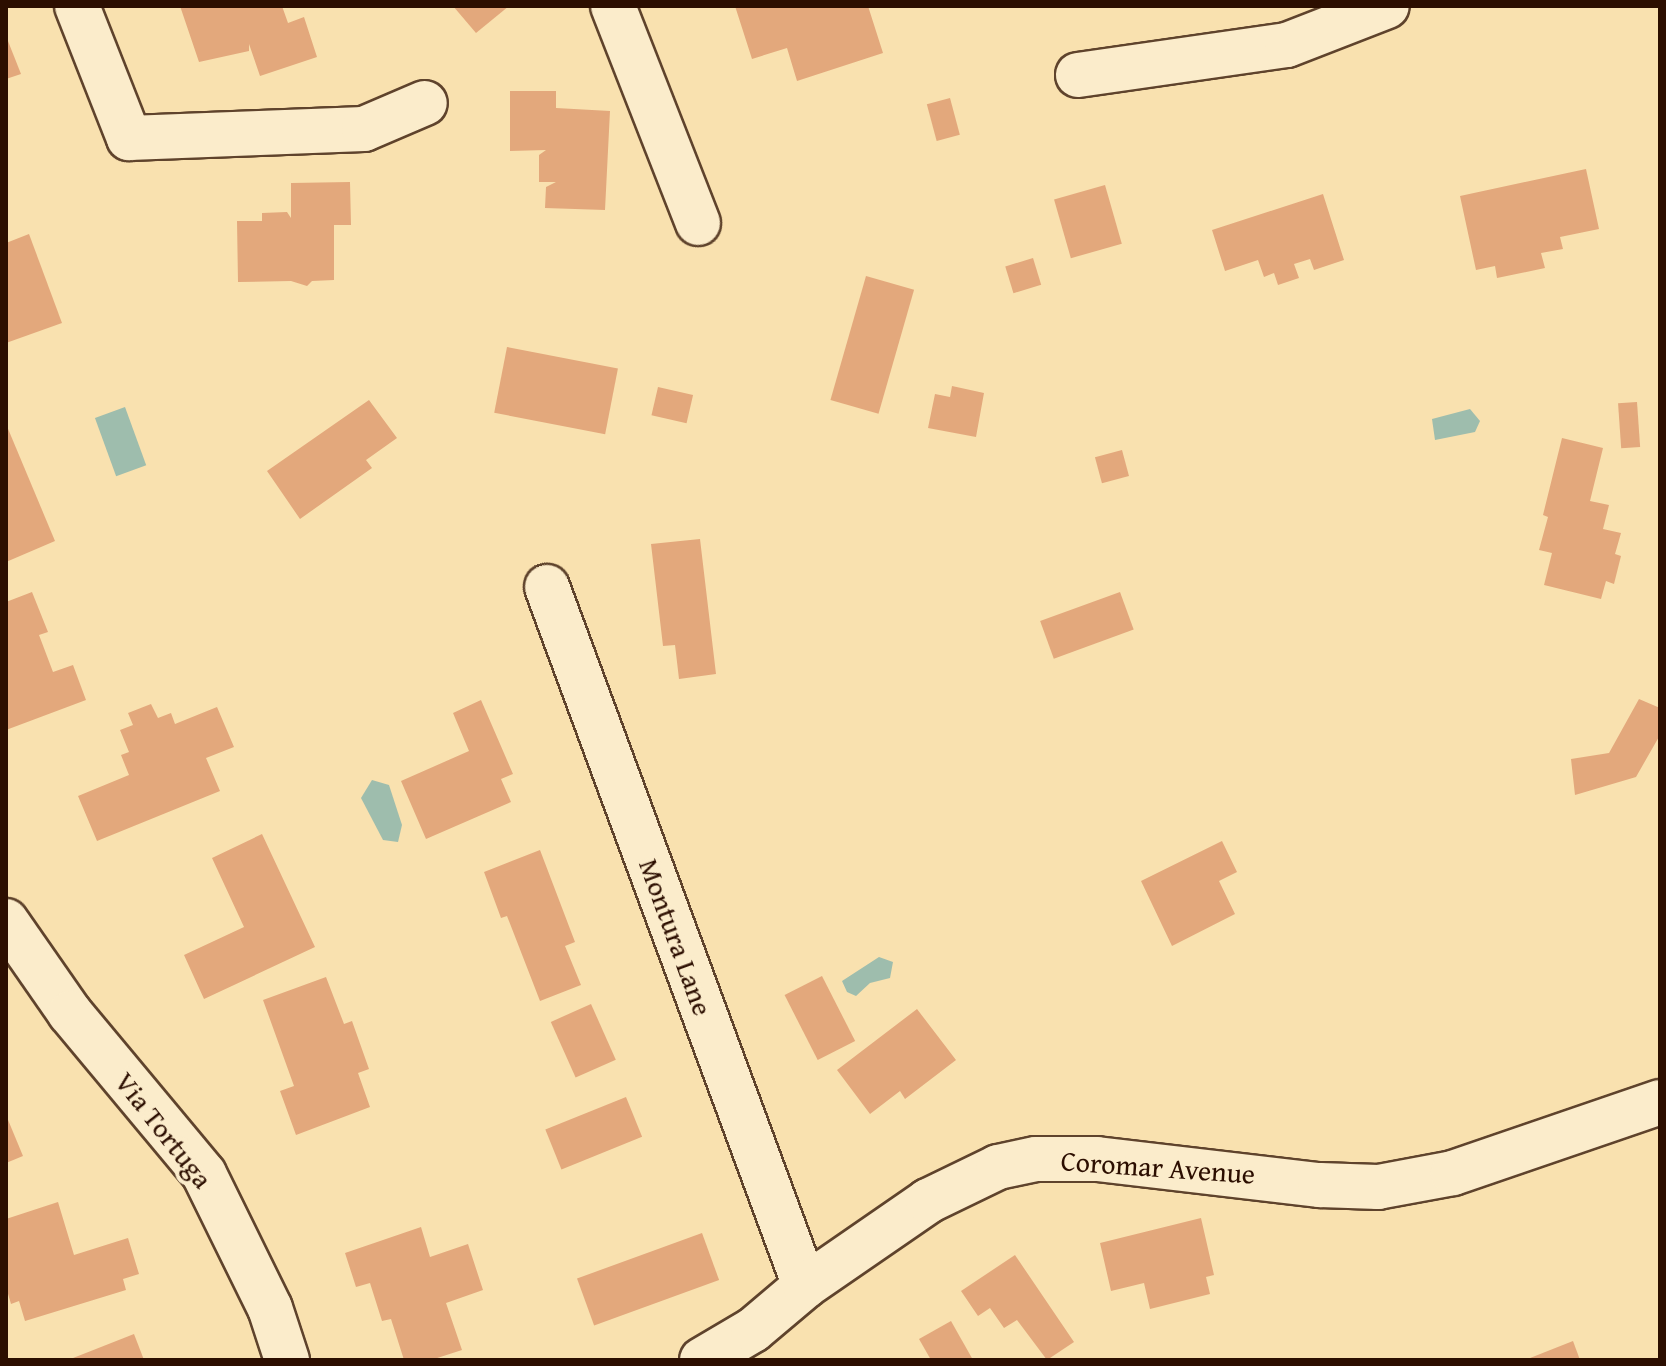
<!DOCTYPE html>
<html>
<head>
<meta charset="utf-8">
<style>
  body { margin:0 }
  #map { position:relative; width:1666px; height:1366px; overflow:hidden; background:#f9e1af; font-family:"Gentium Book Plus",serif }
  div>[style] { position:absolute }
  .water>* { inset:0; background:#9ebdad; transform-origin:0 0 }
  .building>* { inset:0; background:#e3a87c; transform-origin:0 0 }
  .roads { filter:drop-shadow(2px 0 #5f432c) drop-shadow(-2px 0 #5f432c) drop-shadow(0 2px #5f432c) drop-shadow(0 -2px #5f432c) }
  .minor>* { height:44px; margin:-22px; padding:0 22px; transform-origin:22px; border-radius:22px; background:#fbeccb }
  span { translate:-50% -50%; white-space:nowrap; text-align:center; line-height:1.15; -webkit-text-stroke:8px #fbeccb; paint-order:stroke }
  .street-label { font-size:28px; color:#2c0e00 }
  .frame { position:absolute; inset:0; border:8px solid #2c0e00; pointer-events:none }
</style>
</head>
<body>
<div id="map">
  <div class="water">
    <div style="left:125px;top:407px;width:62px;height:32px;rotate:70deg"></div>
    <div style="clip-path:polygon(1470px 409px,1480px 421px,1475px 432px,1435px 440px,1432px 419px)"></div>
    <div style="clip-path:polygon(372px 780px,389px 785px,402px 825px,398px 842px,383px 840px,361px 798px)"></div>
    <div style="clip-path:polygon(879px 957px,893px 962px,890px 978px,870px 983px,856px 996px,847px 992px,842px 981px)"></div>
  </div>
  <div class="building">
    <div style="clip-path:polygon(180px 6px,282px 6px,288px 23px,304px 17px,317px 57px,260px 76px,249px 44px,249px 51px,199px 62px)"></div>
    <div style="clip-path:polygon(453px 6px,509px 6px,476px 33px)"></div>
    <div style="clip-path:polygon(735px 6px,868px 6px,883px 53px,797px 81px,787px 48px,752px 59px)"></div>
    <div style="clip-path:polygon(6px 36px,21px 74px,6px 79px)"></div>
    <div style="clip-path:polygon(510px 91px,556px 91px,556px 108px,610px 111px,605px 210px,545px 208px,546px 187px,556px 182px,539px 182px,539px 155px,546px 150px,510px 151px)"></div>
    <div style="left:950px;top:98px;width:38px;height:24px;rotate:75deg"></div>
    <div style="clip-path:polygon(1586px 169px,1599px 229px,1560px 237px,1563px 249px,1541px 253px,1545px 268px,1497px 278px,1495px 266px,1476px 270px,1460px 196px)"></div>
    <div style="clip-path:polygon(350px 182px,351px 225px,334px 225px,334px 280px,312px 281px,307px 286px,291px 281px,238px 282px,237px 221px,262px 221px,262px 213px,287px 212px,291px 218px,291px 183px)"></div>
    <div style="left:1105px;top:185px;width:61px;height:53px;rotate:74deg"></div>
    <div style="clip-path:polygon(1323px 194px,1344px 260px,1314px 270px,1310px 259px,1294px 264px,1299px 278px,1278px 285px,1274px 273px,1264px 277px,1258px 260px,1225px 271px,1212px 230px)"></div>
    <div style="clip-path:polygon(29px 234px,62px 323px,6px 343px,6px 243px)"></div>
    <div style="left:1033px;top:258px;width:28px;height:29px;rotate:73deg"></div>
    <div style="left:866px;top:276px;width:50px;height:129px;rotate:16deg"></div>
    <div style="left:507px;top:347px;width:113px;height:67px;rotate:11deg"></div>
    <div style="clip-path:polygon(952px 386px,984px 393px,976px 437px,928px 428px,935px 394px,950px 397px)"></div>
    <div style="left:658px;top:387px;width:36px;height:29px;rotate:13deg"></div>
    <div style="clip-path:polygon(369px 400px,397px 438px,366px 460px,372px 468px,300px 519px,267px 471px)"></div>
    <div style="left:1637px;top:402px;width:45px;height:19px;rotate:86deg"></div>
    <div style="clip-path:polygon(6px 424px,55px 541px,6px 562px)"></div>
    <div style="clip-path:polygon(1562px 438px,1603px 448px,1590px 501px,1609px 505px,1603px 529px,1621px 533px,1615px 554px,1621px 556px,1614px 584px,1606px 581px,1601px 599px,1544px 585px,1552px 553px,1539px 550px,1548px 517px,1543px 515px)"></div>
    <div style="left:1122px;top:450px;width:27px;height:28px;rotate:75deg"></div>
    <div style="clip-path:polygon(700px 539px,716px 674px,679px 679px,675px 645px,663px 646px,651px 544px)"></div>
    <div style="clip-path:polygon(32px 592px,48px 632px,39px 635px,53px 672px,73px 665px,86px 700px,6px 730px,6px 602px)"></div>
    <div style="left:1120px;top:592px;width:40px;height:85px;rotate:70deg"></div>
    <div style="clip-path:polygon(1639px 699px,1660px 708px,1660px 735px,1636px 777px,1575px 795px,1571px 759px,1609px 753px)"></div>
    <div style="clip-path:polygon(481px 700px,513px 774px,501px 779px,511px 802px,426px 839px,401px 781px,469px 751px,453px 713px)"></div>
    <div style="clip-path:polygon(151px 704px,158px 718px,171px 713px,175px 724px,217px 707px,234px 747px,206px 758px,220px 791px,97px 841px,78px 796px,129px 775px,121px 755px,129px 752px,120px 730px,133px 725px,128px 713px)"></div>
    <div style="clip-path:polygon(262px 834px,315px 947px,204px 999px,184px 955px,244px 927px,212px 858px)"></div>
    <div style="clip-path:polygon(1222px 841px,1237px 872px,1219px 881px,1235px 914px,1172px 946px,1141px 881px)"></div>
    <div style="clip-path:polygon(540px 850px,575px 942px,565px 946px,581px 985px,540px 1001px,507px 916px,501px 918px,484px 872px)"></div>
    <div style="left:822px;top:976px;width:73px;height:42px;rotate:63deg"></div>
    <div style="clip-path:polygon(326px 977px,344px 1024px,352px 1021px,369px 1069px,358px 1073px,370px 1107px,296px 1135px,280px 1091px,294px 1086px,263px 1000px)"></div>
    <div style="left:591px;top:1004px;width:61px;height:44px;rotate:66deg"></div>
    <div style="clip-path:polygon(917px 1009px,956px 1060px,905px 1099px,900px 1091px,870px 1114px,837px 1070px)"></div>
    <div style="left:626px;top:1097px;width:43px;height:87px;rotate:68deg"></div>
    <div style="clip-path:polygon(6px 1115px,23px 1156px,6px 1163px)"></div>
    <div style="clip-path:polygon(58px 1202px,74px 1255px,128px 1238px,139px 1274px,123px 1279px,126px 1290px,25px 1321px,19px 1301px,11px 1304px,6px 1287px,6px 1219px)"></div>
    <div style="clip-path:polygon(1201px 1218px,1214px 1275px,1206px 1277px,1210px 1294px,1150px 1309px,1144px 1283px,1111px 1291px,1100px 1243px)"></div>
    <div style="clip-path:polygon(421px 1227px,430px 1257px,468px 1244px,483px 1290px,446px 1303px,462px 1350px,431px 1360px,404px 1360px,391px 1319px,382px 1321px,370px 1283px,356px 1287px,345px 1253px)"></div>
    <div style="left:702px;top:1233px;width:50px;height:133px;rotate:70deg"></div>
    <div style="clip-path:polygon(1015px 1255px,1074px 1342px,1047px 1360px,1017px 1320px,1004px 1328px,990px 1308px,978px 1316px,961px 1291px)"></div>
    <div style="clip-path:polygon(951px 1321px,973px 1360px,931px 1360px,919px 1339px)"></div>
    <div style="clip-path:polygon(134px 1334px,144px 1360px,68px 1360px)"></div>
    <div style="clip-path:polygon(1573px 1341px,1580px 1360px,1525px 1360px)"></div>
  </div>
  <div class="roads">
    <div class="minor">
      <div style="left:77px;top:6px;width:142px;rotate:68.5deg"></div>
      <div style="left:129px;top:138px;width:235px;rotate:-2.2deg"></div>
      <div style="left:364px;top:129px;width:66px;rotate:-23.1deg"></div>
      <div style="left:613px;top:6px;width:233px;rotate:68.6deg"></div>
      <div style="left:1078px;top:75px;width:211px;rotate:-8.2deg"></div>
      <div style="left:1287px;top:45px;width:107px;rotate:-21.3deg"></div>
      <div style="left:547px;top:587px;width:745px;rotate:69.74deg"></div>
      <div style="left:6px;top:921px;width:112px;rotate:55.2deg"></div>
      <div style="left:70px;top:1013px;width:209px;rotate:50.2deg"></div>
      <div style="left:204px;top:1174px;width:149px;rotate:63.8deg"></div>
      <div style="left:270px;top:1308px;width:55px;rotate:71.9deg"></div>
      <div style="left:702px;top:1360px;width:59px;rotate:-30.5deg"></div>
      <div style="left:753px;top:1330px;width:68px;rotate:-40.2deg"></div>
      <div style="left:805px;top:1286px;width:150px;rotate:-34.6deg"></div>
      <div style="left:928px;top:1201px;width:78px;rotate:-25.9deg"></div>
      <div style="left:998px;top:1167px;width:39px;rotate:-12deg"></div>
      <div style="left:1036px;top:1159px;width:61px"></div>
      <div style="left:1097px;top:1159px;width:225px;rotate:6.7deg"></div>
      <div style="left:1320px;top:1185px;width:58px;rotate:2deg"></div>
      <div style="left:1378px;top:1187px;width:76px;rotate:-10.6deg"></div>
      <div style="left:1453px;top:1173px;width:219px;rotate:-18.9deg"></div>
    </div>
  </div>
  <div class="street-label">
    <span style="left:676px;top:937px;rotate:70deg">Montura Lane</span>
    <span style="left:164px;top:1130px;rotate:52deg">Via Tortuga</span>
    <span style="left:1158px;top:1167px;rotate:4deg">Coromar Avenue</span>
  </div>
  <div class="frame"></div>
</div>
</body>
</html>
